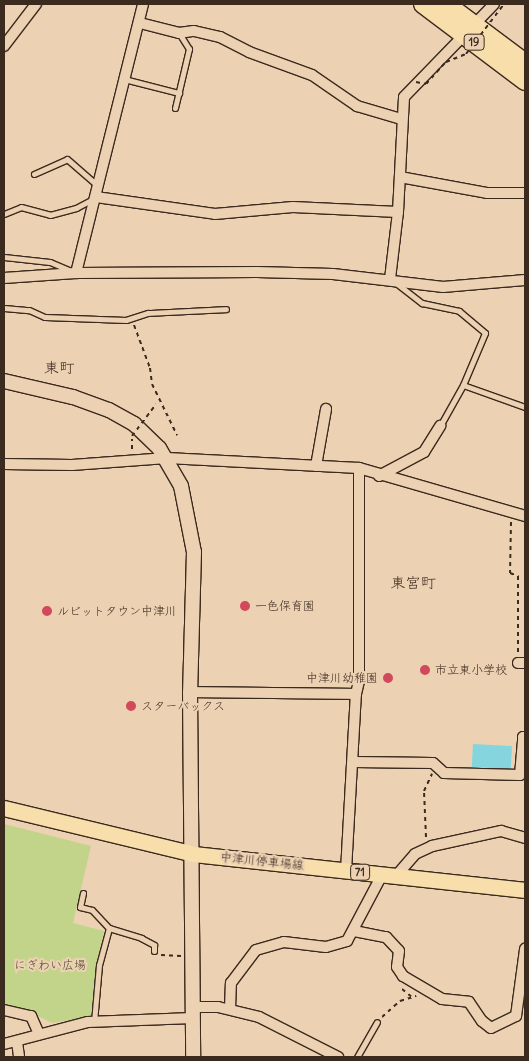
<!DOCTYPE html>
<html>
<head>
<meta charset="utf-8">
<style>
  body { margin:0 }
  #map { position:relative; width:529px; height:1061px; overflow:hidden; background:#ecd1b3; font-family:Delius,"Klee One",sans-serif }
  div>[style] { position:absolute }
  .green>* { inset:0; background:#c2d489 }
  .water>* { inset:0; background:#84d5dd; transform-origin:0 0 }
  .path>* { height:2px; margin-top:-1px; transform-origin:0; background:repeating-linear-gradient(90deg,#3b2a1e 0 4px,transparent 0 8px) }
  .roads { filter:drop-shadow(1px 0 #3b2a1e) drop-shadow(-1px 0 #3b2a1e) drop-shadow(0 1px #3b2a1e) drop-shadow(0 -1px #3b2a1e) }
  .lane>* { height:5px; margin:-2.5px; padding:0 2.5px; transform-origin:2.5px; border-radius:2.5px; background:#ecd1b3 }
  .street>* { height:10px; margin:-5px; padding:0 5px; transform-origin:5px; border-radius:5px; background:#ecd1b3 }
  .secondary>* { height:14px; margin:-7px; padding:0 7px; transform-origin:7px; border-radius:7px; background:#ecd1b3 }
  .primary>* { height:15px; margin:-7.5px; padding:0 7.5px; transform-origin:7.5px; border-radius:7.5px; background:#f8deab }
  .highway>* { height:18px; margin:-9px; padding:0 9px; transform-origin:9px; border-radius:9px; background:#f8deab }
  .path-bridge>* { height:2px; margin-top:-1px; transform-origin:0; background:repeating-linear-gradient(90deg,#3b2a1e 0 4px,transparent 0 8px) }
  .dots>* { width:14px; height:14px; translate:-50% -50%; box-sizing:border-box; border:2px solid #ecd1b3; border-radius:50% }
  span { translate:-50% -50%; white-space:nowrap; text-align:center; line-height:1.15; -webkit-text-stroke:4.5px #ecd1b3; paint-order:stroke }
  .shield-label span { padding:1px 4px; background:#ecd1b3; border:1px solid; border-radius:4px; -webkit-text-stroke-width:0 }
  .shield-label { font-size:11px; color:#3b2a1e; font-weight:700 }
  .poi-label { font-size:12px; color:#3b2a1e }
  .left { translate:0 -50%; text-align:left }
  .right { translate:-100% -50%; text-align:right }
  .street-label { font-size:12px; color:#3b2a1e }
  .park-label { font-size:12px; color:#4f442e }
  .quarter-label { font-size:15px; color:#3b2a1e }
  .frame { position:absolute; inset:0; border:5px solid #3b2a1e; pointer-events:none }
</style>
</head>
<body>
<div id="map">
  <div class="green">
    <div style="clip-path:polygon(4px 824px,91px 846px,73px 923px,104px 931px,96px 966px,92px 1016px,52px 1023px,34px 1014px,4px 1008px)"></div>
  </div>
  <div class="water">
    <div style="left:473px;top:744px;width:39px;height:23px;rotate:3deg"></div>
  </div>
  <div class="path">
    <div style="left:134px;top:325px;width:46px;rotate:69.6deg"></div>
    <div style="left:150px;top:368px;width:16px;rotate:83deg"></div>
    <div style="left:152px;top:384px;width:57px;rotate:63.9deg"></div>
    <div style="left:132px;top:449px;width:10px;rotate:-90deg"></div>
    <div style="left:511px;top:522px;width:51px;rotate:91.1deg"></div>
    <div style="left:510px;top:573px;width:9px;rotate:21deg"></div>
    <div style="left:518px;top:576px;width:77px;rotate:90deg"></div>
    <div style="left:426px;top:837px;width:46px;rotate:-92.5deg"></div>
    <div style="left:424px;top:791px;width:19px;rotate:-65deg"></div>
    <div style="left:161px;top:955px;width:20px;rotate:3deg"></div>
    <div style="left:402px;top:989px;width:13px;rotate:39deg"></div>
    <div style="left:382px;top:1017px;width:24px;rotate:-42deg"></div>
    <div style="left:400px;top:1001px;width:17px;rotate:-17deg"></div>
  </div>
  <div class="roads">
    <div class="lane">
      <div style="left:124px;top:79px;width:57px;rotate:14.3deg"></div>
      <div style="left:175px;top:108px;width:61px;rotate:-76.7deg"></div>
      <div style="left:189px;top:49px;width:19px;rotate:-122deg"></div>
      <div style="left:34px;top:174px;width:36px;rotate:-24deg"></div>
      <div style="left:67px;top:159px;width:41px;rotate:41.1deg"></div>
      <div style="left:4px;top:214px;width:18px;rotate:-22deg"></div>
      <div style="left:21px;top:207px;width:30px;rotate:15deg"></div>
      <div style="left:50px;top:215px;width:27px;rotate:-15deg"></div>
      <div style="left:76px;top:208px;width:21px;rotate:-28deg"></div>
      <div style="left:4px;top:257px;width:46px;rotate:6.2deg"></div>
      <div style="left:50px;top:262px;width:23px;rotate:23deg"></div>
      <div style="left:396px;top:283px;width:33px;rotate:38deg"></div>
      <div style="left:422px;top:303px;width:38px;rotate:12deg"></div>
      <div style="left:459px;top:311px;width:34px;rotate:40deg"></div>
      <div style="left:485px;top:333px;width:56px;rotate:112.9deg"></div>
      <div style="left:463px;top:385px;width:47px;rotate:119.3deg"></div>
      <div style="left:4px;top:308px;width:25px;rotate:5deg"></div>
      <div style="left:29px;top:310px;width:17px;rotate:24deg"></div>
      <div style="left:45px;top:317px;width:81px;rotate:2.1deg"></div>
      <div style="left:126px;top:320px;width:23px;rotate:-18deg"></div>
      <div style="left:148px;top:313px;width:78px;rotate:-2.9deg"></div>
      <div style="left:463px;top:385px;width:66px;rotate:19.5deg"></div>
      <div style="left:83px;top:893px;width:14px;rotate:102deg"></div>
      <div style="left:80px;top:907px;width:12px;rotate:14deg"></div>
      <div style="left:92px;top:910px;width:25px;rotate:47deg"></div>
      <div style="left:109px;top:928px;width:38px;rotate:105deg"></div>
      <div style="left:99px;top:965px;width:57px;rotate:95deg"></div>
      <div style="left:109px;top:928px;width:34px;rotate:17deg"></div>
      <div style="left:141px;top:938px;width:15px;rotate:28deg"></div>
      <div style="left:154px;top:945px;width:6px;rotate:90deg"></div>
      <div style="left:357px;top:1057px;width:40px;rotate:-60.3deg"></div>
    </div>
    <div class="street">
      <div style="left:140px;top:23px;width:40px;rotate:14.4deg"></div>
      <div style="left:179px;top:33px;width:15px;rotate:-8deg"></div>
      <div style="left:194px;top:31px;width:27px;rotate:13deg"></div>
      <div style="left:220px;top:37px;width:33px;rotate:27deg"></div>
      <div style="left:249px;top:52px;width:67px;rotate:20.1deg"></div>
      <div style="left:312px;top:75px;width:55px;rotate:34.6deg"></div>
      <div style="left:357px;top:106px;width:46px;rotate:16.5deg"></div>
      <div style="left:4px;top:46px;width:53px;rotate:-52.7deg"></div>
      <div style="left:400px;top:177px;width:88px;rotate:10.4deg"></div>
      <div style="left:487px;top:193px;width:38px"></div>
      <div style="left:96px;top:197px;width:120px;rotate:8.1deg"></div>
      <div style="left:215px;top:214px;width:78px;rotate:-5.1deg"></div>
      <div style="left:293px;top:207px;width:105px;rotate:2.7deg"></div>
      <div style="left:76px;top:273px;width:277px;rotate:-76deg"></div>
      <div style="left:4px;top:278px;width:72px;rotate:-4deg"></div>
      <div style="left:76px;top:273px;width:181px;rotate:-0.3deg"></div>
      <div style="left:257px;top:272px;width:76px;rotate:1.5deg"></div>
      <div style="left:333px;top:274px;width:111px;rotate:6.7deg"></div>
      <div style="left:443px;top:287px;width:82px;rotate:-4.9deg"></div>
      <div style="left:390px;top:279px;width:67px;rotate:-83.2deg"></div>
      <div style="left:398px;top:212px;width:115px;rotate:-87deg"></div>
      <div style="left:404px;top:97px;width:129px;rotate:-45.9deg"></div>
      <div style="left:4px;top:464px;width:68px;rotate:0.8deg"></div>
      <div style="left:72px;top:465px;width:95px;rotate:-4.2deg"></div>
      <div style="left:167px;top:458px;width:192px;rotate:3deg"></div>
      <div style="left:359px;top:468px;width:173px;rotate:16.1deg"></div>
      <div style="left:316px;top:466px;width:58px;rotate:-80deg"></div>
      <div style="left:379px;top:476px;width:51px;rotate:-28.1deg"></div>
      <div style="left:424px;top:452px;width:31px;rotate:-58deg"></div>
      <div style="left:518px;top:663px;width:7px"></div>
      <div style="left:190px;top:692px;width:166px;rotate:0.7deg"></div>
      <div style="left:354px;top:762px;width:79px;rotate:0.7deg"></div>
      <div style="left:433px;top:763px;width:15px;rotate:42deg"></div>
      <div style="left:444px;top:773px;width:76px;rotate:1.5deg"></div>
      <div style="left:520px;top:775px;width:38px;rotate:-85deg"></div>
      <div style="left:523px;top:737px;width:2px"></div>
      <div style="left:346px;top:871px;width:177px;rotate:-86.8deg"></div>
      <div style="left:356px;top:694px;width:13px;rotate:-77deg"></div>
      <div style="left:359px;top:681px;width:213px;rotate:-90deg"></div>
      <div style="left:396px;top:876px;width:29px;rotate:-49deg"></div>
      <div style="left:415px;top:854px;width:19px;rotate:-25deg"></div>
      <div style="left:432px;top:846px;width:71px;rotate:-12.3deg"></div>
      <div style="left:501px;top:831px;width:25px;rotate:16deg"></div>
      <div style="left:354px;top:931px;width:33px;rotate:11deg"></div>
      <div style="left:386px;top:937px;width:19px;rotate:47deg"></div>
      <div style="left:399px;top:951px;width:16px;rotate:97deg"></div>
      <div style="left:397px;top:967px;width:11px;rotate:56deg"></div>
      <div style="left:403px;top:976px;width:45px;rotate:30.5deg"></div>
      <div style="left:442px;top:999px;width:27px;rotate:6deg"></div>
      <div style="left:469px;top:1002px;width:23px;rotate:56deg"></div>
      <div style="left:482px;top:1021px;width:11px;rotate:38deg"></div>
      <div style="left:491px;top:1028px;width:28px;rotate:-26deg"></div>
      <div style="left:516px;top:1016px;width:68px;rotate:-82.3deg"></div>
      <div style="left:194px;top:1007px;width:24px"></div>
      <div style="left:218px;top:1007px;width:42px;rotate:13.7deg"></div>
      <div style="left:259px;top:1017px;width:89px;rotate:26.9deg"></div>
      <div style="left:230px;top:1009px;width:26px;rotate:-88deg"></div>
      <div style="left:231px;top:983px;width:41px;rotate:-52.9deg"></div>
      <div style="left:256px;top:950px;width:29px;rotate:-16deg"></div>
      <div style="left:284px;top:942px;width:42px;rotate:6.8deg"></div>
      <div style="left:326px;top:947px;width:22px;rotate:-16deg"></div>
      <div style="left:347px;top:941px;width:75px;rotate:-62.1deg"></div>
      <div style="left:4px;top:1010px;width:28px;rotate:13deg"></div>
      <div style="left:31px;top:1016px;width:20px;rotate:66deg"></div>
      <div style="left:17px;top:1042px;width:15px;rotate:82deg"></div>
      <div style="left:4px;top:1044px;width:87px;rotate:-14.7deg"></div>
      <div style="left:88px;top:1022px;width:105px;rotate:-2.2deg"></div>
    </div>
    <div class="secondary">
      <div style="left:4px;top:381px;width:71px;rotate:13.1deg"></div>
      <div style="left:73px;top:397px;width:38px;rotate:20deg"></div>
      <div style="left:109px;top:410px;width:29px;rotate:29deg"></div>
      <div style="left:134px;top:424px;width:35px;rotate:44deg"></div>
      <div style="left:159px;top:448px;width:44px;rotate:59.9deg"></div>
      <div style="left:181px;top:486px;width:67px;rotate:78.9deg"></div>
      <div style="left:194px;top:552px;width:140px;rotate:91.6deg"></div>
      <div style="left:190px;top:692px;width:365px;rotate:89.5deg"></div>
    </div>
    <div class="primary">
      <div style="left:4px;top:808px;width:195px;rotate:13.6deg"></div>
      <div style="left:194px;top:854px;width:333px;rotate:6.2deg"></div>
    </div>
    <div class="highway">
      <div style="left:423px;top:4px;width:128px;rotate:37deg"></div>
      <div style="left:446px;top:4px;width:99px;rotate:36.8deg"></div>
    </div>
  </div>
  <div class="path-bridge">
    <div style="left:416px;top:82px;width:10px;rotate:11deg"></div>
    <div style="left:426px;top:84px;width:30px;rotate:-48deg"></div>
    <div style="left:446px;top:62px;width:22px;rotate:-22deg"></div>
    <div style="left:466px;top:54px;width:63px;rotate:-52.8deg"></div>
    <div style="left:132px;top:436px;width:40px;rotate:-53deg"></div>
  </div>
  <div class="dots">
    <div style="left:245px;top:606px;background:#d1495b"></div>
    <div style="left:47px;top:611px;background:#d1495b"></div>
    <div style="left:425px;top:670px;background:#d1495b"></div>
    <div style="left:388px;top:678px;background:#d1495b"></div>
    <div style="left:131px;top:706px;background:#d1495b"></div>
  </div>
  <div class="shield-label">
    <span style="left:474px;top:42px">19</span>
    <span style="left:360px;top:872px">71</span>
  </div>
  <div class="poi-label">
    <span class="left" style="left:255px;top:606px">一色保育園</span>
    <span class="left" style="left:57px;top:611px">ルビットタウン中津川</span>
    <span class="left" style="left:435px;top:670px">市立東小学校</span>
    <span class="right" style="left:378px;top:678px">中津川幼稚園</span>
    <span class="left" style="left:141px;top:706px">スターバックス</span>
  </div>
  <div class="street-label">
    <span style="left:262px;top:861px;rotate:6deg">中津川停車場線</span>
  </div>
  <div class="park-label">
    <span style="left:50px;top:965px">にぎわい広場</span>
  </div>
  <div class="quarter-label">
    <span style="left:59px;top:368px">東町</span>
    <span style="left:413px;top:583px">東宮町</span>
  </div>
  <div class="frame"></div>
</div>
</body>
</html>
